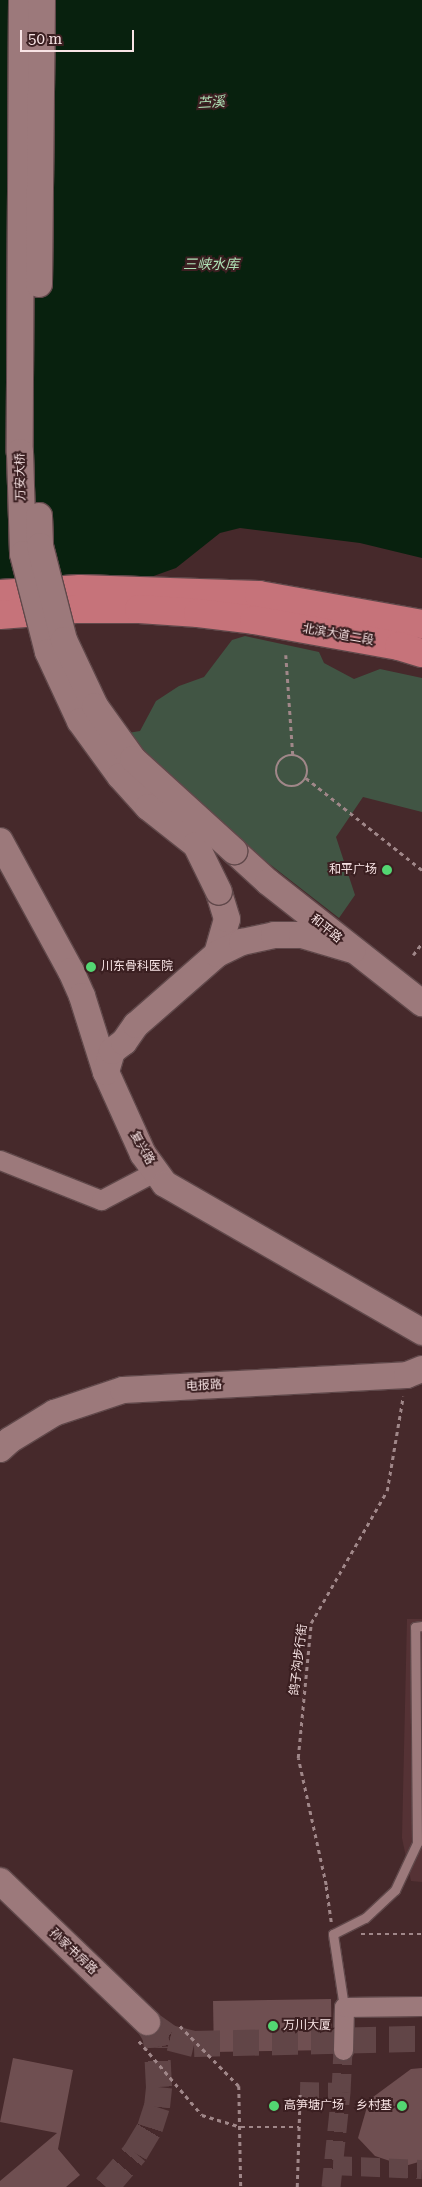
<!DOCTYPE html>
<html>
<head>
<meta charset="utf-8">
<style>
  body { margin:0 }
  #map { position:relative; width:422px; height:2187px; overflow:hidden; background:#46292b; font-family:"Roboto Serif","Noto Sans SC",serif }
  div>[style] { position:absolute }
  .built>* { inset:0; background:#553235 }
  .green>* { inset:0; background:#415544 }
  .water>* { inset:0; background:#08210e }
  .building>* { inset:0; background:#6f4f51; transform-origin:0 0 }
  .street-tunnel>* { height:19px; margin-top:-9.5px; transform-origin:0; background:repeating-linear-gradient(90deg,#614547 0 19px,transparent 0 28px) }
  .secondary-tunnel>* { height:26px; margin-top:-13px; transform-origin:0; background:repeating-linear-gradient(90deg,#614547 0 26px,transparent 0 39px) }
  .path>* { height:2.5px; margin-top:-1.25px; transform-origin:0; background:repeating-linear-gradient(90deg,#a08789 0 4px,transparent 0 8px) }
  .path>.ring { margin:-1.25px; padding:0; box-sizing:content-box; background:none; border:2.5px solid #a08789; border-radius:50% }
  .roads { filter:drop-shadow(1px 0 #60484a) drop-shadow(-1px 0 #60484a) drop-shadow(0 1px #60484a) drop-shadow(0 -1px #60484a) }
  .lane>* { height:9px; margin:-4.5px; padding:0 4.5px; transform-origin:4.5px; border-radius:4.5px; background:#9c797b }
  .street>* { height:19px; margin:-9.5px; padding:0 9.5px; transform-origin:9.5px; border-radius:9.5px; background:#9c797b }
  .secondary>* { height:26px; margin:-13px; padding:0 13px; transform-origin:13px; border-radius:13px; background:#9c797b }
  .primary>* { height:28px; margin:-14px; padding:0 14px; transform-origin:14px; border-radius:14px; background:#c6737a }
  .bridges { filter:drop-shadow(1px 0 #60484a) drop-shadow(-1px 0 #60484a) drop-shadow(0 1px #60484a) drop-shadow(0 -1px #60484a) }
  .secondary-bridge>* { height:26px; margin:-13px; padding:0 13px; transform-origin:13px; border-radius:13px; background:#9c797b }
  .dots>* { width:14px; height:14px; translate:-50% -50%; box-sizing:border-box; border:2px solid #3b1f21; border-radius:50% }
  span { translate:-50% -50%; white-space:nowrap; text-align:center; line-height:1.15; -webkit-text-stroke:4px #3b1f21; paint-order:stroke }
  .street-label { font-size:12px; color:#f8e4e5 }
  .poi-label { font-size:12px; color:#f8e4e5 }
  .right { translate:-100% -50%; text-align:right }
  .left { translate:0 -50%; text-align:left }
  .water-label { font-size:14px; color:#aee0b5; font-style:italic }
  .scale { position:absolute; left:20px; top:30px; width:114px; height:22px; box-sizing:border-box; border:2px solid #f8e4e5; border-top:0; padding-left:6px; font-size:15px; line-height:18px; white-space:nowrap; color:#f8e4e5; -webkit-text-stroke:4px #3b1f21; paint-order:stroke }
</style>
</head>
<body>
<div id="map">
  <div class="built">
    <div style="clip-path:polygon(407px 1619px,422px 1619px,422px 1882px,411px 1881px,402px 1838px)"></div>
  </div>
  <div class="green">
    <div style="clip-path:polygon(245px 636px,319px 652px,324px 663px,354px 679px,380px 669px,422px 678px,422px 812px,363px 797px,336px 837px,355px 895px,339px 918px,245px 845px,152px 761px,128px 733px,140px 731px,156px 701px,179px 686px,204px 677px,232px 640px)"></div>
  </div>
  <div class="water">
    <div style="clip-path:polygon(0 0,422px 0,422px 558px,360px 543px,240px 528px,220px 533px,176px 568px,148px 578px,0 583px)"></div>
  </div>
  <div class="building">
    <div style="left:331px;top:1999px;width:51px;height:118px;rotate:89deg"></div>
    <div style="clip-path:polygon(13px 2058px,73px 2070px,58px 2149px,80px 2175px,66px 2187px,0 2187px,0 2181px,57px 2133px,0 2122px)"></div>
    <div style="clip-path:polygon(422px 2068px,422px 2161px,405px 2166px,375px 2156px,358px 2138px,369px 2100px,411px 2069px)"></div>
  </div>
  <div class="street-tunnel">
    <div style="left:300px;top:2091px;width:41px;rotate:1.4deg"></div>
    <div style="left:341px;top:2092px;width:42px;rotate:-87.3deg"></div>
    <div style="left:333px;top:2165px;width:89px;rotate:2.6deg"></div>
    <div style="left:331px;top:2187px;width:96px;rotate:-84deg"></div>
  </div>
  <div class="secondary-tunnel">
    <div style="left:147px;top:2022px;width:28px;rotate:35deg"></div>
    <div style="left:170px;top:2038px;width:25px;rotate:14deg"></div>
    <div style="left:194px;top:2044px;width:228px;rotate:-1.3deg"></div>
    <div style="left:106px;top:2187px;width:45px;rotate:-49.5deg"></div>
    <div style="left:135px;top:2153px;width:29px;rotate:-59deg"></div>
    <div style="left:150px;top:2128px;width:22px;rotate:-72deg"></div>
    <div style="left:157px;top:2107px;width:20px;rotate:-84deg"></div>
    <div style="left:159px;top:2087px;width:40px;rotate:-92.9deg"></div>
    <div style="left:157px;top:2047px;width:12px;rotate:-99deg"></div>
    <div style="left:155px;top:2035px;width:15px;rotate:-122deg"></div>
  </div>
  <div class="path">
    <div style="left:286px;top:655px;width:100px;rotate:86deg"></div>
    <div class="ring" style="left:276px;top:755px;width:29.5px;height:29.5px"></div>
    <div style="left:306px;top:778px;width:148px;rotate:38.4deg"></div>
    <div style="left:413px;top:955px;width:15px;rotate:-53deg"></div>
    <div style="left:331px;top:1922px;width:37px;rotate:-98deg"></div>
    <div style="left:326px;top:1885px;width:130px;rotate:-102.4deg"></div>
    <div style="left:298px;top:1758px;width:136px;rotate:-84.5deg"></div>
    <div style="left:311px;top:1623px;width:152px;rotate:-60.1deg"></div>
    <div style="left:387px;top:1491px;width:96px;rotate:-80.4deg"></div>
    <div style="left:361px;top:1934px;width:61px"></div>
    <div style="left:180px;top:2026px;width:84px;rotate:45.5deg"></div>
    <div style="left:239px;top:2086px;width:101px;rotate:88.9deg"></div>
    <div style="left:139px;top:2041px;width:97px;rotate:49.6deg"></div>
    <div style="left:202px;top:2115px;width:41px;rotate:17.1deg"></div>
    <div style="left:241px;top:2127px;width:58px"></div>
    <div style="left:297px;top:2187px;width:96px;rotate:-88.2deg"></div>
  </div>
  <div class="roads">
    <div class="lane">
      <div style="left:344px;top:2007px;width:74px;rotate:-98.6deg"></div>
      <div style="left:333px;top:1934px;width:36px;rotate:-27deg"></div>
      <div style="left:365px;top:1918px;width:41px;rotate:-43deg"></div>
      <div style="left:395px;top:1890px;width:52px;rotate:-64.9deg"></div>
      <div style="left:417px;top:1843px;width:216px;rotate:-90.5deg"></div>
      <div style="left:415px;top:1627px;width:7px;rotate:-8deg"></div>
    </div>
    <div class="street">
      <div style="left:0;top:1160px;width:109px;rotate:21.6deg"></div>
      <div style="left:101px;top:1200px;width:62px;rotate:-27.8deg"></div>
      <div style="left:343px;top:2050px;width:43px;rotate:-88.7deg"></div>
      <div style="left:344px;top:2007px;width:78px;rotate:-0.7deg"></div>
    </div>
    <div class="secondary">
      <div style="left:0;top:841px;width:148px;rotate:61.4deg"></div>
      <div style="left:71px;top:971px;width:27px;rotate:66deg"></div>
      <div style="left:82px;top:996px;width:80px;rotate:72.5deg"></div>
      <div style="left:106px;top:1072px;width:90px;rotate:65.7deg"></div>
      <div style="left:143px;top:1154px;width:37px;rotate:54deg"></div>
      <div style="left:165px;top:1184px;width:297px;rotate:29.9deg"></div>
      <div style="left:234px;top:851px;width:46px;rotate:42.4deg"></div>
      <div style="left:268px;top:882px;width:196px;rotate:38.2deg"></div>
      <div style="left:217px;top:954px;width:36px;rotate:-74deg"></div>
      <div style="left:227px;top:919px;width:28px;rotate:-107deg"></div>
      <div style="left:106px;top:1072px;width:22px;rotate:-74deg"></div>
      <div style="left:112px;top:1051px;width:15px;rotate:-37deg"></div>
      <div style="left:124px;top:1042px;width:21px;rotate:-55deg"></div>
      <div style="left:136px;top:1025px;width:108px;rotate:-41.2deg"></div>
      <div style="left:217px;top:954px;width:28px;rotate:-26deg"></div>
      <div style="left:242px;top:942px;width:33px;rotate:-12deg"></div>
      <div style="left:274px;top:935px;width:28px"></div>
      <div style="left:302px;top:935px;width:53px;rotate:16.4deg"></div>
      <div style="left:0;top:1449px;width:13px;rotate:-42deg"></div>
      <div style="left:10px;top:1440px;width:52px;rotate:-31.5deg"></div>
      <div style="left:54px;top:1413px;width:73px;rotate:-18.4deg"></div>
      <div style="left:123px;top:1390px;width:284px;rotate:-3deg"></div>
      <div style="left:407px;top:1375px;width:16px;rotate:-22deg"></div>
      <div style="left:0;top:1881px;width:204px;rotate:43.8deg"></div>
    </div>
    <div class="primary">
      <div style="left:0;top:594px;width:80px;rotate:-3.6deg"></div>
      <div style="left:80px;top:589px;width:179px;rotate:1.9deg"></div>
      <div style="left:259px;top:595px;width:166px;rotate:10.1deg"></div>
      <div style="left:0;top:615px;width:76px;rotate:-4.5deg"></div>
      <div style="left:76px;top:609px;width:63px"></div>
      <div style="left:139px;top:609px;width:59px;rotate:3.9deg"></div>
      <div style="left:198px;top:613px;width:56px;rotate:7.1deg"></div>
      <div style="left:254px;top:620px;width:147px;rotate:10.2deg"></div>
      <div style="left:399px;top:646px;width:24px;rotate:17deg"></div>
    </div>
  </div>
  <div class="bridges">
    <div class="secondary-bridge">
      <div style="left:22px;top:0;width:452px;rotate:90.3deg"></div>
      <div style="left:20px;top:452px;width:102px;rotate:88.3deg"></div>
      <div style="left:23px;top:554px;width:101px;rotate:75.7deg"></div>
      <div style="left:48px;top:652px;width:76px;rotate:65.1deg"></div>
      <div style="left:80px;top:721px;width:68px;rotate:54deg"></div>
      <div style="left:120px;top:776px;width:42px;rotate:47.9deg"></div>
      <div style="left:148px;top:807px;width:61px;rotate:38.4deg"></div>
      <div style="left:196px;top:845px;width:52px;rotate:63.9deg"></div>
      <div style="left:39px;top:284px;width:284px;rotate:-89.4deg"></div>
      <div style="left:39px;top:516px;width:30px;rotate:88deg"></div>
      <div style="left:40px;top:546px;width:97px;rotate:75.7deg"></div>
      <div style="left:64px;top:640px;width:73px;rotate:64.8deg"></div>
      <div style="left:95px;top:706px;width:65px;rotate:54.4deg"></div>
      <div style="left:133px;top:759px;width:137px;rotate:42.3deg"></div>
    </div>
  </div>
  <div class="dots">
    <div style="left:387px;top:870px;background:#53d672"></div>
    <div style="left:91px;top:967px;background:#53d672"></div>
    <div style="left:273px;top:2026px;background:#53d672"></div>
    <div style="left:274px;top:2106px;background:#53d672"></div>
    <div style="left:402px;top:2106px;background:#53d672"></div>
  </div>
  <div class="street-label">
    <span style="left:21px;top:477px;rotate:-91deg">万安大桥</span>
    <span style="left:338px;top:635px;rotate:10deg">北滨大道二段</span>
    <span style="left:326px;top:929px;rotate:39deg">和平路</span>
    <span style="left:142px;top:1148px;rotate:61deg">复兴路</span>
    <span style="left:204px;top:1386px;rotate:-3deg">电报路</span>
    <span style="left:299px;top:1660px;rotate:-83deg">鸽子沟步行街</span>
    <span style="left:73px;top:1952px;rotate:43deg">孙家书房路</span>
  </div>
  <div class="poi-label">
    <span class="right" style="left:377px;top:870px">和平广场</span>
    <span class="left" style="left:101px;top:967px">川东骨科医院</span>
    <span class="left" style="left:283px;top:2026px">万川大厦</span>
    <span class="left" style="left:284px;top:2106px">高笋塘广场</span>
    <span class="right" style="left:392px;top:2106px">乡村基</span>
  </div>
  <div class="water-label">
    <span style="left:211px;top:102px;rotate:-4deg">苎溪</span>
    <span style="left:211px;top:264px">三峡水库</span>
  </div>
  <div class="scale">50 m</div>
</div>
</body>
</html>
